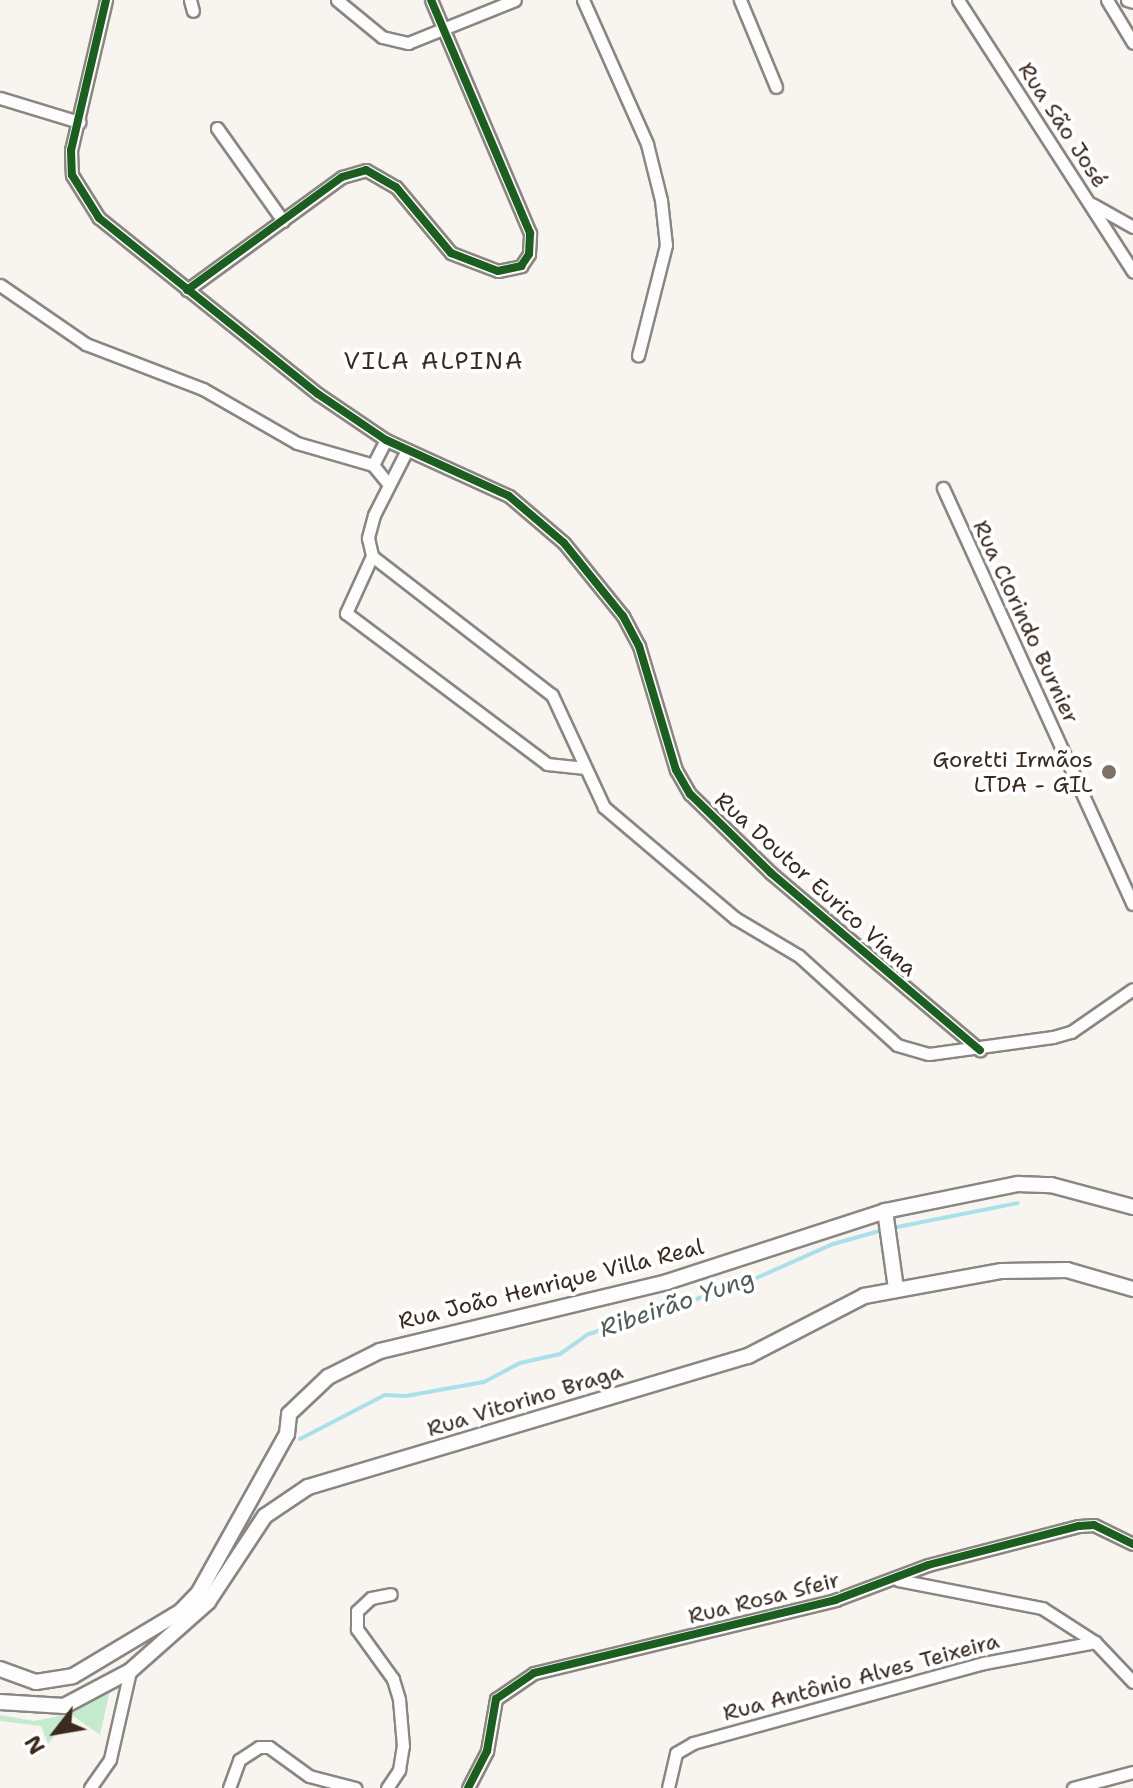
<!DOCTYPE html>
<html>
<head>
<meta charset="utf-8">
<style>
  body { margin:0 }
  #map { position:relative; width:1133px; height:1788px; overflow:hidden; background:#f8f4f0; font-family:"Shantell Sans",sans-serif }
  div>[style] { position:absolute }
  .green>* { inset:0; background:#c4ebce }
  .stream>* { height:4px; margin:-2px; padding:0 2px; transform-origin:2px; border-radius:2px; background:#aae0ea }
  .roads { filter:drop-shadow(2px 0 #8b8681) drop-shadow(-2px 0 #8b8681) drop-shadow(0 2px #8b8681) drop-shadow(0 -2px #8b8681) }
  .minor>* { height:11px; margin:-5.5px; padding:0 5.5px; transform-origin:5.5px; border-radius:5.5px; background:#fefdfd }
  .tertiary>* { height:14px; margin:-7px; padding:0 7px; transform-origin:7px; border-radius:7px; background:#fefdfd }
  .secondary>* { height:14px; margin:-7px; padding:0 7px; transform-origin:7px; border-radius:7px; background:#fefdfd }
  .cycleway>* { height:8px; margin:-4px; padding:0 4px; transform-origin:4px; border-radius:4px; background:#1b5e20 }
  .dots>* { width:22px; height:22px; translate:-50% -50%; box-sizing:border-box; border:4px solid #fff; border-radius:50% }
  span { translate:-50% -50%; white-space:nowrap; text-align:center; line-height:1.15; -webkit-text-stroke:8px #fff; paint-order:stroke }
  .street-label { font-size:22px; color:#3b2a1e }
  .poi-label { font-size:22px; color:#3b2a1e }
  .right { translate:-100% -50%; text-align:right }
  .neighbourhood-label { font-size:24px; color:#3b2a1e; letter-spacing:2px }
  .water-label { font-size:24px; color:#525e5a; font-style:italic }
  .north { position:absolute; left:16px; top:1692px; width:80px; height:80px; -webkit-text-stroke:6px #fff; paint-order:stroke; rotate:239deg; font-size:22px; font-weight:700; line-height:32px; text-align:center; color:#3b2a1e }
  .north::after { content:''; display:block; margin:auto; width:28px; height:36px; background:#3b2a1e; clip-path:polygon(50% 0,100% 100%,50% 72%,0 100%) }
</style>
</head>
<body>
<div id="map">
  <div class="green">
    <div style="clip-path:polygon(110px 1690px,100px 1735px,72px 1715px,48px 1744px,41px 1726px,0 1721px,0 1715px,34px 1721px,55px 1717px)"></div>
  </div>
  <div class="stream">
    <div style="left:892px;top:1228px;width:128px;rotate:-11.2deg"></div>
    <div style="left:300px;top:1439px;width:96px;rotate:-27.4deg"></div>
    <div style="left:385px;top:1395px;width:21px;rotate:3deg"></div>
    <div style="left:406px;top:1396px;width:79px;rotate:-10.2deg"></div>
    <div style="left:484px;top:1382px;width:41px;rotate:-27.8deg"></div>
    <div style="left:520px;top:1363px;width:41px;rotate:-12.7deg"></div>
    <div style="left:560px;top:1354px;width:35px;rotate:-35deg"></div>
    <div style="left:589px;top:1334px;width:162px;rotate:-18deg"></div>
    <div style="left:743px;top:1284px;width:98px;rotate:-24deg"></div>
    <div style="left:833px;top:1244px;width:52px;rotate:-15.6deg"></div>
  </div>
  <div class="roads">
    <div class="minor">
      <div style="left:106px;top:0;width:154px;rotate:103.1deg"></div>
      <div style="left:71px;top:150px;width:25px;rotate:88deg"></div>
      <div style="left:72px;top:175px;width:51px;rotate:57.9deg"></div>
      <div style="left:99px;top:218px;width:281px;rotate:38.8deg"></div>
      <div style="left:318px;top:394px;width:82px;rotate:34.1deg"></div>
      <div style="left:386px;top:440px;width:135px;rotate:24.5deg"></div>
      <div style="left:509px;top:496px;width:72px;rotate:40.5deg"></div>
      <div style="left:564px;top:543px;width:94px;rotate:51.1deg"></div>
      <div style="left:623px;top:616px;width:34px;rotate:62deg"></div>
      <div style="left:639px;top:646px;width:129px;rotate:73.4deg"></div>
      <div style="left:676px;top:770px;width:28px;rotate:60deg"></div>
      <div style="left:690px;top:794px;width:113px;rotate:44.3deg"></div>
      <div style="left:771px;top:873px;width:274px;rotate:40.3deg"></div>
      <div style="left:190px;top:0;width:11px;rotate:75deg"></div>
      <div style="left:337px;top:0;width:58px;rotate:39.4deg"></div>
      <div style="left:382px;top:37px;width:27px;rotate:13deg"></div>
      <div style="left:408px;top:43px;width:115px;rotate:-21.9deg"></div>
      <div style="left:583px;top:0;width:158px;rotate:66deg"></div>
      <div style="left:647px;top:144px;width:58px;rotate:76deg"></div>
      <div style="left:661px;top:200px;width:45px;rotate:83.7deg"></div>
      <div style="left:666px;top:245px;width:114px;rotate:104.2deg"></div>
      <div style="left:740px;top:0;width:94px;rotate:67.5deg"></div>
      <div style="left:958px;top:0;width:323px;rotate:57.2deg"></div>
      <div style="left:1107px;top:0;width:50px;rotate:58.8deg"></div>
      <div style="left:1127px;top:0;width:6px;rotate:18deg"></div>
      <div style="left:0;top:98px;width:83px;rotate:16.9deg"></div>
      <div style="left:217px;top:128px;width:114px;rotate:54.6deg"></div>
      <div style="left:1092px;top:204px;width:47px;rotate:29.3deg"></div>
      <div style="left:0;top:285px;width:104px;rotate:34.5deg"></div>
      <div style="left:86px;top:344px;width:125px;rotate:21deg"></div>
      <div style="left:203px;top:389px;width:108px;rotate:29.9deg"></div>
      <div style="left:297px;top:443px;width:79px;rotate:16.1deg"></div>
      <div style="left:373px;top:465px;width:22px;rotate:51deg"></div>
      <div style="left:187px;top:290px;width:192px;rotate:-36.1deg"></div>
      <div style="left:342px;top:177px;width:25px;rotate:-16deg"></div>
      <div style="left:366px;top:170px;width:34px;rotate:30deg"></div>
      <div style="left:396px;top:187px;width:86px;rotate:50.2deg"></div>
      <div style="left:451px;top:253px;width:50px;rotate:21deg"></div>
      <div style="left:498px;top:271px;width:24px;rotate:-12deg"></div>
      <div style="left:521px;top:266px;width:14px;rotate:-56deg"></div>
      <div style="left:529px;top:254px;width:21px;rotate:-87deg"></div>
      <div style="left:530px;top:233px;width:253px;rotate:-113deg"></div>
      <div style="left:407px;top:450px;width:73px;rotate:116.9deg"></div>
      <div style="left:374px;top:515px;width:24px;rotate:105deg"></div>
      <div style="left:368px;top:538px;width:18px;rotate:77deg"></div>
      <div style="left:372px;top:556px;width:227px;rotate:37.7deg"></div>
      <div style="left:552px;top:695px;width:123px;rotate:65.1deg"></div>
      <div style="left:604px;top:807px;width:172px;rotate:40.3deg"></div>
      <div style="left:735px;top:918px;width:74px;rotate:30.7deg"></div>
      <div style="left:799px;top:956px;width:132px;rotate:42.2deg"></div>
      <div style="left:897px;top:1045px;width:33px;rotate:16deg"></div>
      <div style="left:929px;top:1054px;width:125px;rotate:-7.8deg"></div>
      <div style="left:1053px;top:1037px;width:19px;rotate:-16deg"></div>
      <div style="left:1071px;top:1032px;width:75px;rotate:-34.7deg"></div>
      <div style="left:373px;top:465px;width:28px;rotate:-63deg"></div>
      <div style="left:943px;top:488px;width:457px;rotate:65.5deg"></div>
      <div style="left:372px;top:556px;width:63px;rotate:114.5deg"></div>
      <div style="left:346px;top:613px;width:251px;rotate:36.9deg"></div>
      <div style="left:547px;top:764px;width:36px;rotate:6deg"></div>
      <div style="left:898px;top:1580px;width:147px;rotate:11deg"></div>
      <div style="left:1042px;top:1608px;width:63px;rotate:32.7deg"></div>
      <div style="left:1095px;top:1642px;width:55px;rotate:46.5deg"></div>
      <div style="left:90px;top:1788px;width:35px;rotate:-55deg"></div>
      <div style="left:110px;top:1759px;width:90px;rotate:-77.2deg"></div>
      <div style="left:229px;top:1788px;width:30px;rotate:-70deg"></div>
      <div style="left:239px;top:1760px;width:24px;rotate:-33deg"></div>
      <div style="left:259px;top:1747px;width:10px"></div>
      <div style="left:269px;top:1747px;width:49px;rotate:35.9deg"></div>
      <div style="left:309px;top:1776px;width:48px;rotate:14.6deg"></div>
      <div style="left:387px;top:1788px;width:22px;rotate:-56deg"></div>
      <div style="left:399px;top:1770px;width:24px;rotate:-81deg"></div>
      <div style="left:403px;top:1746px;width:47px;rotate:-94.9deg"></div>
      <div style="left:399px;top:1699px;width:21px;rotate:-107deg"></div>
      <div style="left:393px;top:1679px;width:62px;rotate:-125.8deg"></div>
      <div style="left:357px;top:1629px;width:18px;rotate:-90deg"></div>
      <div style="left:357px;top:1611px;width:19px;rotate:-43deg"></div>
      <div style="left:371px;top:1598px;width:20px;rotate:-11deg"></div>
      <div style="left:468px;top:1788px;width:42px;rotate:-62.8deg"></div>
      <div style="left:487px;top:1751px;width:53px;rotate:-80.2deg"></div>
      <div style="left:496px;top:1699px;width:46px;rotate:-34.4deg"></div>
      <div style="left:534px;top:1673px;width:310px;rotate:-13.6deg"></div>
      <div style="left:835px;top:1600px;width:99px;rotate:-20.6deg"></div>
      <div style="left:928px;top:1565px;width:156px;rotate:-14.5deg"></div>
      <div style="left:1079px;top:1526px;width:15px;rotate:-4deg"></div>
      <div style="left:1094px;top:1525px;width:43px;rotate:26deg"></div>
      <div style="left:668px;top:1788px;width:36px;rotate:-77deg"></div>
      <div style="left:676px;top:1753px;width:20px;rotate:-30deg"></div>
      <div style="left:693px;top:1743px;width:302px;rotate:-15.4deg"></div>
      <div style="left:984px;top:1663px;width:113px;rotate:-10.7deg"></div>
      <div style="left:1073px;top:1788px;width:62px;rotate:-14.9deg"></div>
    </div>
    <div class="tertiary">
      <div style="left:885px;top:1211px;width:78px;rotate:81.9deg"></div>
    </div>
    <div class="secondary">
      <div style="left:0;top:1669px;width:38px;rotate:20deg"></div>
      <div style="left:36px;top:1682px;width:37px;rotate:-9deg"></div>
      <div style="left:73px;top:1676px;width:125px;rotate:-30.9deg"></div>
      <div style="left:180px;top:1612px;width:28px;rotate:-46deg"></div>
      <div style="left:199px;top:1592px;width:181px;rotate:-60.9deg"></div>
      <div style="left:287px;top:1434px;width:20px;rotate:-84deg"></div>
      <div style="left:289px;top:1414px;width:54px;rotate:-43.5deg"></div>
      <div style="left:328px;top:1377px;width:58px;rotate:-26.6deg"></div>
      <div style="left:380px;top:1351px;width:295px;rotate:-13.5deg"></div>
      <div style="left:667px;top:1282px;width:229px;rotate:-18deg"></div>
      <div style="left:885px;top:1211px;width:136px;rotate:-11.5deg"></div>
      <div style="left:1018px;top:1184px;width:33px;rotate:2deg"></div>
      <div style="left:1051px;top:1185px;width:85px;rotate:15deg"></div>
      <div style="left:0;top:1702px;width:64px;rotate:3.6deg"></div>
      <div style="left:64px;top:1706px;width:75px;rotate:-27.9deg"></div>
      <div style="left:130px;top:1671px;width:104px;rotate:-41.5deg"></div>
      <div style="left:208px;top:1602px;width:103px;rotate:-56.5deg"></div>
      <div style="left:265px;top:1516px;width:52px;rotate:-34deg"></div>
      <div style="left:308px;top:1487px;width:459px;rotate:-16.6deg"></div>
      <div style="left:748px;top:1356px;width:131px;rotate:-27.3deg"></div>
      <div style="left:864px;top:1296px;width:140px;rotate:-10.3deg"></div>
      <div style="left:1002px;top:1271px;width:65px;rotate:-0.9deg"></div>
      <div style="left:1067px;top:1270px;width:69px;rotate:16.1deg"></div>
    </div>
  </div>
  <div class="cycleway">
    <div style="left:106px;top:0;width:154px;rotate:103.1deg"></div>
    <div style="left:71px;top:150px;width:25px;rotate:88deg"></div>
    <div style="left:72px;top:175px;width:51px;rotate:57.9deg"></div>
    <div style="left:99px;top:218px;width:281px;rotate:38.8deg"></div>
    <div style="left:318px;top:394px;width:82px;rotate:34.1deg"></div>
    <div style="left:386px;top:440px;width:135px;rotate:24.5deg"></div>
    <div style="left:509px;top:496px;width:72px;rotate:40.5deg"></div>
    <div style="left:564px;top:543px;width:94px;rotate:51.1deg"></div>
    <div style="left:623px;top:616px;width:34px;rotate:62deg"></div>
    <div style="left:639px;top:646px;width:129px;rotate:73.4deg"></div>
    <div style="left:676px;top:770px;width:28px;rotate:60deg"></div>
    <div style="left:690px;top:794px;width:113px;rotate:44.3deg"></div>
    <div style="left:771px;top:873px;width:274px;rotate:40.3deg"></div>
    <div style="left:187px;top:290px;width:192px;rotate:-36.1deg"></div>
    <div style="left:342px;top:177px;width:25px;rotate:-16deg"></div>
    <div style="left:366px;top:170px;width:34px;rotate:30deg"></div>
    <div style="left:396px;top:187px;width:86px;rotate:50.2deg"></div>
    <div style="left:451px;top:253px;width:50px;rotate:21deg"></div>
    <div style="left:498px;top:271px;width:24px;rotate:-12deg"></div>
    <div style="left:521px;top:266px;width:14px;rotate:-56deg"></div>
    <div style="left:529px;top:254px;width:21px;rotate:-87deg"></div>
    <div style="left:530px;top:233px;width:253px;rotate:-113deg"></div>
    <div style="left:468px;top:1788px;width:42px;rotate:-62.8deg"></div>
    <div style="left:487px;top:1751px;width:53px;rotate:-80.2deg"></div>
    <div style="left:496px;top:1699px;width:46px;rotate:-34.4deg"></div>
    <div style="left:534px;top:1673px;width:310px;rotate:-13.6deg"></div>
    <div style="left:835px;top:1600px;width:99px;rotate:-20.6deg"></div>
    <div style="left:928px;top:1565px;width:156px;rotate:-14.5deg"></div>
    <div style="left:1079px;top:1526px;width:15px;rotate:-4deg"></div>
    <div style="left:1094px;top:1525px;width:43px;rotate:26deg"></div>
  </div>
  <div class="dots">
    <div style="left:1109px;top:772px;background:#7d7168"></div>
  </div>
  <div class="street-label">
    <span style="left:1063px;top:125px;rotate:57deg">Rua São José</span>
    <span style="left:1026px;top:622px;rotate:65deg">Rua Clorindo Burnier</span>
    <span style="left:816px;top:884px;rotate:42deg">Rua Doutor Eurico Viana</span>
    <span style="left:551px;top:1284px;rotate:-14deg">Rua João Henrique Villa Real</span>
    <span style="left:525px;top:1400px;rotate:-17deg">Rua Vitorino Braga</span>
    <span style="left:764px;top:1598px;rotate:-14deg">Rua Rosa Sfeir</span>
    <span style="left:861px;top:1677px;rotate:-15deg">Rua Antônio Alves Teixeira</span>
  </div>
  <div class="poi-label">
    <span class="right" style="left:1093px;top:772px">Goretti Irmãos<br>LTDA - GIL</span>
  </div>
  <div class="neighbourhood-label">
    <span style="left:434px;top:362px">VILA ALPINA</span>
  </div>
  <div class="water-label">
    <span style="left:677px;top:1304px;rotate:-19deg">Ribeirão Yung</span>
  </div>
  <div class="north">N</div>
</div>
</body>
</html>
